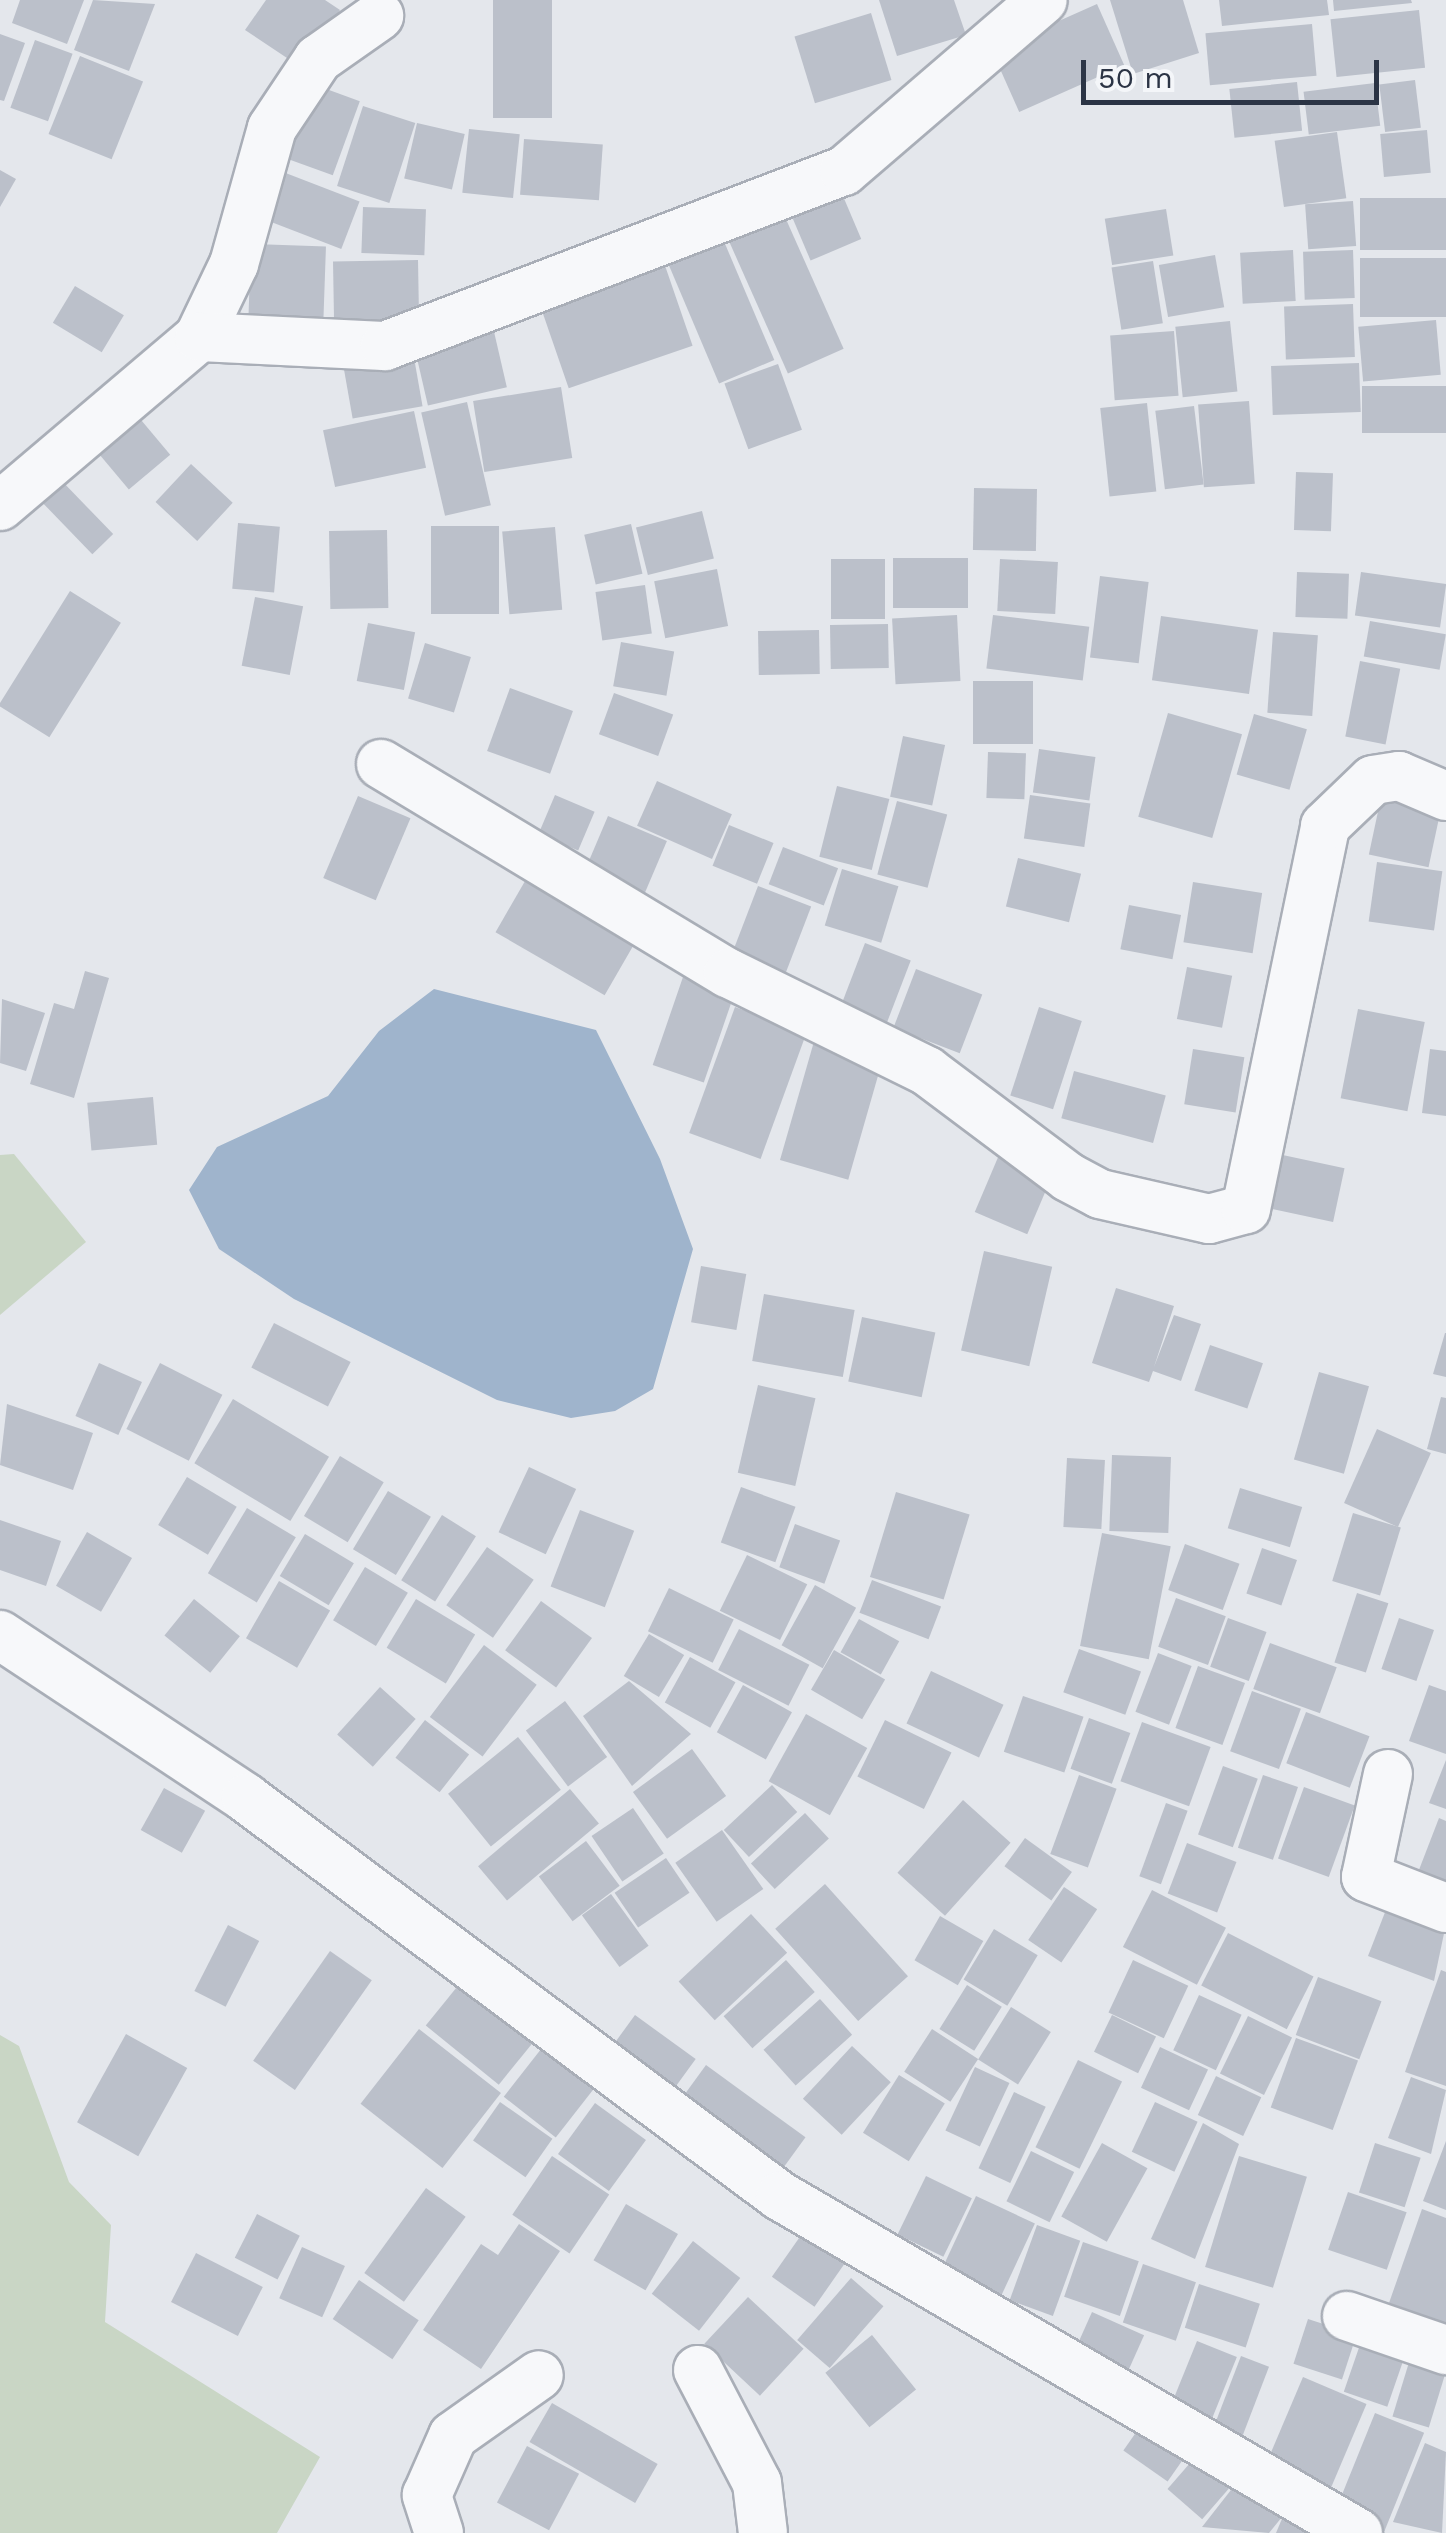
<!DOCTYPE html>
<html>
<head>
<meta charset="utf-8">
<style>
  body { margin:0 }
  #map { position:relative; width:1446px; height:2533px; overflow:hidden; background:#e4e7ec; font-family:"Work Sans",sans-serif }
  div>[style] { position:absolute }
  .green>* { inset:0; background:#c9d6c5 }
  .water>* { inset:0; background:#9fb4cc }
  .building>* { inset:0; background:#bbc0ca; transform-origin:0 0 }
  .roads { filter:drop-shadow(2px 0 #a9aeb7) drop-shadow(-2px 0 #a9aeb7) drop-shadow(0 2px #a9aeb7) drop-shadow(0 -2px #a9aeb7) }
  .minor>* { height:48px; margin:-24px; padding:0 24px; transform-origin:24px; border-radius:24px; background:#f7f8fa }
  span { translate:-50% -50%; white-space:nowrap; text-align:center; line-height:1.15; -webkit-text-stroke:10px #f4f6f9; paint-order:stroke }
  .scale { position:absolute; left:1081px; top:60px; width:298px; height:45px; box-sizing:border-box; border:5px solid #2b3445; border-top:0; padding-left:12px; font-size:30px; line-height:35px; white-space:nowrap; color:#2b3445; -webkit-text-stroke:8px #f4f6f9; paint-order:stroke }
</style>
</head>
<body>
<div id="map">
  <div class="green">
    <div style="clip-path:polygon(14px 1154px,86px 1242px,0 1315px,0 1155px)"></div>
    <div style="clip-path:polygon(0 2035px,19px 2046px,69px 2182px,111px 2225px,105px 2322px,320px 2457px,277px 2533px,0 2533px)"></div>
  </div>
  <div class="water">
    <div style="clip-path:polygon(434px 989px,596px 1030px,660px 1159px,693px 1249px,653px 1389px,615px 1411px,571px 1418px,497px 1400px,294px 1299px,219px 1249px,189px 1190px,217px 1147px,328px 1096px,379px 1031px)"></div>
  </div>
  <div class="building">
    <div style="clip-path:polygon(20px 0,84px 0,67px 44px,12px 23px)"></div>
    <div style="clip-path:polygon(93px 0,155px 4px,129px 71px,74px 50px)"></div>
    <div style="clip-path:polygon(266px 0,325px 0,340px 10px,302px 68px,245px 30px)"></div>
    <div style="left:493px;top:0;width:59px;height:118px"></div>
    <div style="clip-path:polygon(879px 0,954px 0,966px 35px,897px 56px)"></div>
    <div style="clip-path:polygon(1110px 0,1183px 0,1199px 53px,1133px 74px)"></div>
    <div style="clip-path:polygon(1219px 0,1327px 0,1329px 15px,1222px 26px)"></div>
    <div style="clip-path:polygon(1333px 0,1411px 0,1412px 3px,1334px 11px)"></div>
    <div style="left:1097px;top:4px;width:67px;height:115px;rotate:66deg"></div>
    <div style="left:1419px;top:10px;width:58px;height:89px;rotate:84deg"></div>
    <div style="left:871px;top:13px;width:70px;height:80px;rotate:73deg"></div>
    <div style="left:1312px;top:24px;width:52px;height:107px;rotate:85deg"></div>
    <div style="clip-path:polygon(0 34px,25px 43px,4px 101px,0 100px)"></div>
    <div style="left:35px;top:40px;width:40px;height:72px;rotate:20deg"></div>
    <div style="left:80px;top:56px;width:68px;height:84px;rotate:22deg"></div>
    <div style="left:1415px;top:80px;width:48px;height:36px;rotate:83deg"></div>
    <div style="left:1297px;top:82px;width:49px;height:68px;rotate:84deg"></div>
    <div style="left:310px;top:83px;width:53px;height:79px;rotate:20deg"></div>
    <div style="left:1375px;top:83px;width:43px;height:72px;rotate:83deg"></div>
    <div style="left:363px;top:106px;width:55px;height:84px;rotate:18deg"></div>
    <div style="left:417px;top:123px;width:49px;height:57px;rotate:13deg"></div>
    <div style="left:469px;top:129px;width:51px;height:64px;rotate:6deg"></div>
    <div style="left:1427px;top:130px;width:43px;height:47px;rotate:85deg"></div>
    <div style="left:1337px;top:132px;width:67px;height:63px;rotate:82deg"></div>
    <div style="left:524px;top:139px;width:79px;height:56px;rotate:4deg"></div>
    <div style="clip-path:polygon(0 170px,16px 179px,0 207px)"></div>
    <div style="left:283px;top:172px;width:82px;height:51px;rotate:21deg"></div>
    <div style="left:837px;top:182px;width:62px;height:55px;rotate:67deg"></div>
    <div style="left:1446px;top:198px;width:52px;height:86px;rotate:90deg"></div>
    <div style="left:1353px;top:201px;width:45px;height:48px;rotate:86deg"></div>
    <div style="left:363px;top:207px;width:63px;height:46px;rotate:2deg"></div>
    <div style="left:781px;top:208px;width:154px;height:61px;rotate:66deg"></div>
    <div style="left:1166px;top:209px;width:47px;height:62px;rotate:81deg"></div>
    <div style="left:720px;top:232px;width:139px;height:60px;rotate:67deg"></div>
    <div style="left:251px;top:244px;width:75px;height:74px;rotate:2deg"></div>
    <div style="left:1293px;top:250px;width:51px;height:53px;rotate:87deg"></div>
    <div style="left:1353px;top:250px;width:48px;height:50px;rotate:88deg"></div>
    <div style="left:661px;top:254px;width:97px;height:131px;rotate:71deg"></div>
    <div style="left:1215px;top:255px;width:53px;height:57px;rotate:80deg"></div>
    <div style="left:1446px;top:258px;width:59px;height:86px;rotate:90deg"></div>
    <div style="left:418px;top:260px;width:61px;height:85px;rotate:89deg"></div>
    <div style="left:1153px;top:261px;width:63px;height:42px;rotate:81deg"></div>
    <div style="left:75px;top:286px;width:57px;height:43px;rotate:31deg"></div>
    <div style="left:1353px;top:304px;width:53px;height:69px;rotate:88deg"></div>
    <div style="left:1436px;top:320px;width:55px;height:78px;rotate:85deg"></div>
    <div style="left:1230px;top:321px;width:71px;height:55px;rotate:84deg"></div>
    <div style="left:492px;top:323px;width:66px;height:81px;rotate:77deg"></div>
    <div style="left:1174px;top:331px;width:65px;height:64px;rotate:86deg"></div>
    <div style="left:413px;top:352px;width:55px;height:71px;rotate:80deg"></div>
    <div style="left:1359px;top:363px;width:49px;height:88px;rotate:88deg"></div>
    <div style="left:778px;top:364px;width:70px;height:57px;rotate:70deg"></div>
    <div style="left:1446px;top:386px;width:47px;height:84px;rotate:90deg"></div>
    <div style="left:561px;top:387px;width:72px;height:89px;rotate:81deg"></div>
    <div style="left:1249px;top:401px;width:83px;height:51px;rotate:86deg"></div>
    <div style="left:467px;top:402px;width:106px;height:47px;rotate:77deg"></div>
    <div style="left:1147px;top:403px;width:89px;height:47px;rotate:84deg"></div>
    <div style="left:1194px;top:406px;width:79px;height:39px;rotate:83deg"></div>
    <div style="left:131px;top:408px;width:61px;height:54px;rotate:50deg"></div>
    <div style="left:414px;top:411px;width:58px;height:93px;rotate:78deg"></div>
    <div style="left:191px;top:464px;width:57px;height:52px;rotate:43deg"></div>
    <div style="left:1296px;top:472px;width:37px;height:58px;rotate:2deg"></div>
    <div style="left:59px;top:478px;width:78px;height:29px;rotate:46deg"></div>
    <div style="left:974px;top:488px;width:63px;height:62px;rotate:1deg"></div>
    <div style="left:702px;top:511px;width:49px;height:68px;rotate:76deg"></div>
    <div style="left:238px;top:523px;width:42px;height:66px;rotate:5deg"></div>
    <div style="left:631px;top:524px;width:51px;height:48px;rotate:77deg"></div>
    <div style="left:431px;top:526px;width:68px;height:88px"></div>
    <div style="left:555px;top:527px;width:83px;height:53px;rotate:85deg"></div>
    <div style="left:387px;top:530px;width:78px;height:58px;rotate:89deg"></div>
    <div style="left:893px;top:558px;width:75px;height:50px"></div>
    <div style="left:885px;top:559px;width:60px;height:54px;rotate:90deg"></div>
    <div style="left:1000px;top:559px;width:58px;height:52px;rotate:3deg"></div>
    <div style="left:717px;top:569px;width:58px;height:64px;rotate:79deg"></div>
    <div style="left:1297px;top:572px;width:52px;height:45px;rotate:2deg"></div>
    <div style="left:1361px;top:572px;width:86px;height:44px;rotate:8deg"></div>
    <div style="left:1100px;top:576px;width:49px;height:82px;rotate:7deg"></div>
    <div style="left:645px;top:585px;width:49px;height:50px;rotate:82deg"></div>
    <div style="left:70px;top:591px;width:60px;height:135px;rotate:32deg"></div>
    <div style="left:255px;top:597px;width:49px;height:70px;rotate:11deg"></div>
    <div style="left:957px;top:615px;width:66px;height:65px;rotate:87deg"></div>
    <div style="left:993px;top:615px;width:97px;height:54px;rotate:7deg"></div>
    <div style="left:1161px;top:616px;width:98px;height:65px;rotate:8deg"></div>
    <div style="left:1370px;top:621px;width:77px;height:36px;rotate:10deg"></div>
    <div style="left:368px;top:623px;width:48px;height:59px;rotate:11deg"></div>
    <div style="left:888px;top:624px;width:44px;height:58px;rotate:89deg"></div>
    <div style="left:819px;top:630px;width:44px;height:61px;rotate:89deg"></div>
    <div style="left:1273px;top:632px;width:45px;height:81px;rotate:4deg"></div>
    <div style="left:621px;top:642px;width:54px;height:45px;rotate:10deg"></div>
    <div style="left:425px;top:643px;width:48px;height:58px;rotate:17deg"></div>
    <div style="left:1360px;top:661px;width:41px;height:77px;rotate:11deg"></div>
    <div style="left:973px;top:681px;width:60px;height:63px"></div>
    <div style="left:510px;top:688px;width:67px;height:67px;rotate:20deg"></div>
    <div style="left:614px;top:693px;width:63px;height:44px;rotate:20deg"></div>
    <div style="left:1168px;top:713px;width:77px;height:108px;rotate:16deg"></div>
    <div style="left:1254px;top:714px;width:55px;height:63px;rotate:16deg"></div>
    <div style="left:903px;top:736px;width:43px;height:62px;rotate:12deg"></div>
    <div style="left:1039px;top:749px;width:57px;height:44px;rotate:8deg"></div>
    <div style="left:988px;top:752px;width:38px;height:46px;rotate:2deg"></div>
    <div style="left:657px;top:781px;width:82px;height:49px;rotate:24deg"></div>
    <div style="left:837px;top:786px;width:54px;height:73px;rotate:14deg"></div>
    <div style="left:1383px;top:788px;width:61px;height:68px;rotate:12deg"></div>
    <div style="left:555px;top:795px;width:43px;height:42px;rotate:23deg"></div>
    <div style="left:1030px;top:795px;width:61px;height:44px;rotate:8deg"></div>
    <div style="left:358px;top:796px;width:57px;height:89px;rotate:23deg"></div>
    <div style="left:897px;top:801px;width:52px;height:76px;rotate:15deg"></div>
    <div style="left:608px;top:816px;width:64px;height:59px;rotate:23deg"></div>
    <div style="left:729px;top:825px;width:48px;height:44px;rotate:22deg"></div>
    <div style="left:783px;top:847px;width:59px;height:40px;rotate:21deg"></div>
    <div style="left:1018px;top:858px;width:65px;height:50px;rotate:14deg"></div>
    <div style="left:1377px;top:862px;width:66px;height:60px;rotate:8deg"></div>
    <div style="left:532px;top:869px;width:126px;height:73px;rotate:30deg"></div>
    <div style="left:842px;top:869px;width:59px;height:59px;rotate:17deg"></div>
    <div style="left:1193px;top:882px;width:70px;height:61px;rotate:9deg"></div>
    <div style="left:758px;top:886px;width:57px;height:82px;rotate:21deg"></div>
    <div style="left:1129px;top:905px;width:53px;height:45px;rotate:11deg"></div>
    <div style="left:865px;top:943px;width:49px;height:73px;rotate:21deg"></div>
    <div style="left:1187px;top:967px;width:46px;height:53px;rotate:11deg"></div>
    <div style="left:916px;top:969px;width:71px;height:63px;rotate:21deg"></div>
    <div style="clip-path:polygon(85px 971px,109px 978px,74px 1098px,30px 1084px,54px 1003px,74px 1009px)"></div>
    <div style="left:683px;top:977px;width:54px;height:93px;rotate:19deg"></div>
    <div style="clip-path:polygon(2px 999px,45px 1013px,26px 1071px,0 1063px)"></div>
    <div style="left:735px;top:1007px;width:76px;height:134px;rotate:20deg"></div>
    <div style="left:1039px;top:1007px;width:45px;height:93px;rotate:18deg"></div>
    <div style="left:1358px;top:1009px;width:68px;height:91px;rotate:11deg"></div>
    <div style="left:815px;top:1038px;width:71px;height:127px;rotate:16deg"></div>
    <div style="left:1193px;top:1049px;width:52px;height:56px;rotate:9deg"></div>
    <div style="clip-path:polygon(1430px 1049px,1446px 1051px,1446px 1116px,1422px 1113px)"></div>
    <div style="left:1074px;top:1071px;width:95px;height:49px;rotate:15deg"></div>
    <div style="left:153px;top:1097px;width:48px;height:66px;rotate:85deg"></div>
    <div style="left:1278px;top:1154px;width:68px;height:55px;rotate:12deg"></div>
    <div style="left:999px;top:1155px;width:57px;height:62px;rotate:23deg"></div>
    <div style="left:984px;top:1251px;width:70px;height:102px;rotate:13deg"></div>
    <div style="left:701px;top:1266px;width:46px;height:57px;rotate:10deg"></div>
    <div style="clip-path:polygon(1116px 1288px,1174px 1306px,1154px 1367px,1174px 1315px,1201px 1324px,1181px 1381px,1153px 1371px,1149px 1382px,1092px 1363px)"></div>
    <div style="left:764px;top:1294px;width:92px;height:68px;rotate:10deg"></div>
    <div style="left:862px;top:1317px;width:75px;height:66px;rotate:12deg"></div>
    <div style="left:274px;top:1323px;width:86px;height:50px;rotate:27deg"></div>
    <div style="clip-path:polygon(1445px 1333px,1446px 1333px,1446px 1377px,1433px 1374px)"></div>
    <div style="left:1210px;top:1345px;width:56px;height:48px;rotate:19deg"></div>
    <div style="left:99px;top:1363px;width:47px;height:58px;rotate:24deg"></div>
    <div style="left:160px;top:1363px;width:70px;height:74px;rotate:27deg"></div>
    <div style="left:1319px;top:1372px;width:52px;height:91px;rotate:16deg"></div>
    <div style="left:758px;top:1385px;width:59px;height:90px;rotate:13deg"></div>
    <div style="clip-path:polygon(1441px 1397px,1446px 1398px,1446px 1454px,1427px 1449px)"></div>
    <div style="left:233px;top:1399px;width:112px;height:75px;rotate:31deg"></div>
    <div style="clip-path:polygon(7px 1404px,93px 1433px,73px 1490px,0 1465px)"></div>
    <div style="left:1377px;top:1429px;width:59px;height:81px;rotate:24deg"></div>
    <div style="left:1112px;top:1455px;width:59px;height:76px;rotate:2deg"></div>
    <div style="left:340px;top:1456px;width:51px;height:70px;rotate:31deg"></div>
    <div style="left:1067px;top:1458px;width:38px;height:69px;rotate:3deg"></div>
    <div style="left:529px;top:1467px;width:52px;height:72px;rotate:25deg"></div>
    <div style="left:187px;top:1477px;width:58px;height:56px;rotate:31deg"></div>
    <div style="left:741px;top:1487px;width:58px;height:59px;rotate:20deg"></div>
    <div style="left:1240px;top:1488px;width:65px;height:42px;rotate:17deg"></div>
    <div style="left:388px;top:1491px;width:50px;height:68px;rotate:31deg"></div>
    <div style="left:896px;top:1492px;width:77px;height:89px;rotate:17deg"></div>
    <div style="left:247px;top:1508px;width:57px;height:76px;rotate:31deg"></div>
    <div style="left:580px;top:1510px;width:58px;height:82px;rotate:21deg"></div>
    <div style="left:1353px;top:1513px;width:50px;height:71px;rotate:17deg"></div>
    <div style="left:442px;top:1515px;width:40px;height:77px;rotate:32deg"></div>
    <div style="clip-path:polygon(0 1520px,61px 1541px,46px 1586px,0 1570px)"></div>
    <div style="left:795px;top:1524px;width:48px;height:46px;rotate:20deg"></div>
    <div style="left:87px;top:1532px;width:52px;height:62px;rotate:30deg"></div>
    <div style="left:1102px;top:1533px;width:70px;height:115px;rotate:11deg"></div>
    <div style="left:305px;top:1534px;width:57px;height:49px;rotate:31deg"></div>
    <div style="left:1185px;top:1544px;width:58px;height:49px;rotate:20deg"></div>
    <div style="left:487px;top:1547px;width:57px;height:71px;rotate:35deg"></div>
    <div style="left:1262px;top:1548px;width:37px;height:48px;rotate:19deg"></div>
    <div style="left:747px;top:1555px;width:67px;height:62px;rotate:26deg"></div>
    <div style="left:365px;top:1567px;width:50px;height:62px;rotate:31deg"></div>
    <div style="left:872px;top:1580px;width:74px;height:35px;rotate:21deg"></div>
    <div style="left:279px;top:1581px;width:59px;height:66px;rotate:30deg"></div>
    <div style="left:815px;top:1585px;width:47px;height:69px;rotate:29deg"></div>
    <div style="left:669px;top:1588px;width:72px;height:48px;rotate:26deg"></div>
    <div style="left:1357px;top:1593px;width:33px;height:73px;rotate:18deg"></div>
    <div style="left:1176px;top:1598px;width:53px;height:52px;rotate:20deg"></div>
    <div style="left:194px;top:1599px;width:59px;height:47px;rotate:39deg"></div>
    <div style="left:416px;top:1599px;width:69px;height:57px;rotate:31deg"></div>
    <div style="left:541px;top:1601px;width:63px;height:61px;rotate:36deg"></div>
    <div style="left:1228px;top:1618px;width:41px;height:52px;rotate:20deg"></div>
    <div style="left:1399px;top:1618px;width:37px;height:54px;rotate:19deg"></div>
    <div style="left:859px;top:1619px;width:46px;height:38px;rotate:29deg"></div>
    <div style="left:739px;top:1629px;width:79px;height:46px;rotate:27deg"></div>
    <div style="left:649px;top:1634px;width:41px;height:49px;rotate:31deg"></div>
    <div style="left:1270px;top:1643px;width:71px;height:49px;rotate:20deg"></div>
    <div style="left:484px;top:1645px;width:66px;height:90px;rotate:37deg"></div>
    <div style="left:1079px;top:1649px;width:66px;height:46px;rotate:20deg"></div>
    <div style="left:834px;top:1650px;width:59px;height:46px;rotate:30deg"></div>
    <div style="left:1158px;top:1653px;width:36px;height:63px;rotate:21deg"></div>
    <div style="left:690px;top:1657px;width:52px;height:52px;rotate:29deg"></div>
    <div style="left:1198px;top:1666px;width:50px;height:66px;rotate:20deg"></div>
    <div style="left:931px;top:1671px;width:80px;height:58px;rotate:25deg"></div>
    <div style="clip-path:polygon(629px 1681px,691px 1734px,632px 1786px,583px 1716px)"></div>
    <div style="left:743px;top:1685px;width:56px;height:54px;rotate:29deg"></div>
    <div style="clip-path:polygon(1429px 1685px,1446px 1691px,1446px 1754px,1409px 1741px)"></div>
    <div style="left:380px;top:1687px;width:48px;height:64px;rotate:42deg"></div>
    <div style="left:1252px;top:1691px;width:52px;height:64px;rotate:20deg"></div>
    <div style="left:1023px;top:1696px;width:64px;height:59px;rotate:19deg"></div>
    <div style="left:565px;top:1701px;width:70px;height:49px;rotate:53deg"></div>
    <div style="left:1306px;top:1712px;width:68px;height:55px;rotate:21deg"></div>
    <div style="left:806px;top:1714px;width:70px;height:77px;rotate:29deg"></div>
    <div style="left:1089px;top:1718px;width:44px;height:54px;rotate:20deg"></div>
    <div style="left:425px;top:1720px;width:56px;height:48px;rotate:38deg"></div>
    <div style="left:885px;top:1720px;width:74px;height:63px;rotate:26deg"></div>
    <div style="left:1142px;top:1722px;width:73px;height:63px;rotate:20deg"></div>
    <div style="left:518px;top:1737px;width:68px;height:90px;rotate:51deg"></div>
    <div style="left:692px;top:1749px;width:58px;height:73px;rotate:54deg"></div>
    <div style="clip-path:polygon(1446px 1760px,1446px 1809px,1429px 1803px)"></div>
    <div style="left:1223px;top:1766px;width:37px;height:73px;rotate:20deg"></div>
    <div style="left:1079px;top:1775px;width:40px;height:84px;rotate:20deg"></div>
    <div style="left:1263px;top:1775px;width:37px;height:77px;rotate:19deg"></div>
    <div style="left:772px;top:1785px;width:37px;height:66px;rotate:47deg"></div>
    <div style="left:1304px;top:1787px;width:54px;height:76px;rotate:20deg"></div>
    <div style="left:164px;top:1788px;width:47px;height:48px;rotate:29deg"></div>
    <div style="left:570px;top:1789px;width:45px;height:120px;rotate:50deg"></div>
    <div style="left:963px;top:1800px;width:64px;height:98px;rotate:42deg"></div>
    <div style="left:1166px;top:1803px;width:23px;height:78px;rotate:20deg"></div>
    <div style="left:633px;top:1808px;width:55px;height:50px;rotate:56deg"></div>
    <div style="left:805px;top:1813px;width:35px;height:74px;rotate:47deg"></div>
    <div style="clip-path:polygon(1439px 1818px,1446px 1821px,1446px 1887px,1417px 1875px)"></div>
    <div style="left:722px;top:1830px;width:72px;height:57px;rotate:55deg"></div>
    <div style="left:1025px;top:1838px;width:58px;height:35px;rotate:36deg"></div>
    <div style="left:586px;top:1841px;width:56px;height:59px;rotate:53deg"></div>
    <div style="left:1187px;top:1843px;width:53px;height:54px;rotate:21deg"></div>
    <div style="left:666px;top:1858px;width:42px;height:62px;rotate:56deg"></div>
    <div style="left:825px;top:1884px;width:124px;height:67px;rotate:48deg"></div>
    <div style="left:1064px;top:1887px;width:40px;height:64px;rotate:34deg"></div>
    <div style="left:1152px;top:1890px;width:83px;height:64px;rotate:27deg"></div>
    <div style="left:611px;top:1894px;width:64px;height:36px;rotate:54deg"></div>
    <div style="clip-path:polygon(1389px 1902px,1446px 1924px,1434px 1981px,1368px 1956px)"></div>
    <div style="left:751px;top:1914px;width:53px;height:99px;rotate:47deg"></div>
    <div style="left:940px;top:1916px;width:50px;height:51px;rotate:30deg"></div>
    <div style="left:228px;top:1925px;width:35px;height:74px;rotate:27deg"></div>
    <div style="left:994px;top:1929px;width:51px;height:59px;rotate:31deg"></div>
    <div style="left:1228px;top:1933px;width:96px;height:59px;rotate:27deg"></div>
    <div style="left:330px;top:1951px;width:51px;height:134px;rotate:35deg"></div>
    <div style="left:786px;top:1960px;width:43px;height:84px;rotate:48deg"></div>
    <div style="left:1133px;top:1960px;width:61px;height:58px;rotate:25deg"></div>
    <div style="clip-path:polygon(1441px 1970px,1446px 1972px,1446px 2086px,1405px 2072px)"></div>
    <div style="left:1318px;top:1977px;width:68px;height:62px;rotate:21deg"></div>
    <div style="left:461px;top:1982px;width:94px;height:56px;rotate:39deg"></div>
    <div style="left:967px;top:1985px;width:41px;height:52px;rotate:32deg"></div>
    <div style="left:1199px;top:1995px;width:47px;height:61px;rotate:25deg"></div>
    <div style="left:820px;top:1999px;width:48px;height:76px;rotate:48deg"></div>
    <div style="left:1011px;top:2007px;width:47px;height:62px;rotate:32deg"></div>
    <div style="left:635px;top:2015px;width:75px;height:47px;rotate:36deg"></div>
    <div style="left:1112px;top:2015px;width:49px;height:41px;rotate:26deg"></div>
    <div style="left:1248px;top:2016px;width:49px;height:64px;rotate:26deg"></div>
    <div style="left:419px;top:2029px;width:104px;height:95px;rotate:38deg"></div>
    <div style="left:932px;top:2029px;width:55px;height:51px;rotate:33deg"></div>
    <div style="left:126px;top:2034px;width:70px;height:101px;rotate:29deg"></div>
    <div style="left:1296px;top:2038px;width:66px;height:74px;rotate:20deg"></div>
    <div style="left:545px;top:2044px;width:66px;height:67px;rotate:38deg"></div>
    <div style="left:852px;top:2046px;width:53px;height:72px;rotate:43deg"></div>
    <div style="left:1160px;top:2047px;width:53px;height:45px;rotate:25deg"></div>
    <div style="left:1078px;top:2060px;width:49px;height:97px;rotate:26deg"></div>
    <div style="left:706px;top:2065px;width:123px;height:47px;rotate:36deg"></div>
    <div style="left:975px;top:2067px;width:38px;height:70px;rotate:25deg"></div>
    <div style="left:899px;top:2075px;width:54px;height:68px;rotate:32deg"></div>
    <div style="left:1216px;top:2076px;width:50px;height:43px;rotate:25deg"></div>
    <div style="clip-path:polygon(1411px 2077px,1446px 2090px,1431px 2154px,1388px 2138px)"></div>
    <div style="left:1014px;top:2092px;width:35px;height:84px;rotate:25deg"></div>
    <div style="left:500px;top:2102px;width:64px;height:47px;rotate:35deg"></div>
    <div style="left:1155px;top:2102px;width:47px;height:55px;rotate:25deg"></div>
    <div style="left:595px;top:2103px;width:63px;height:63px;rotate:36deg"></div>
    <div style="clip-path:polygon(1203px 2123px,1239px 2144px,1195px 2259px,1151px 2239px)"></div>
    <div style="clip-path:polygon(1446px 2141px,1446px 2210px,1423px 2201px)"></div>
    <div style="left:1102px;top:2143px;width:52px;height:84px;rotate:29deg"></div>
    <div style="left:1375px;top:2143px;width:48px;height:52px;rotate:18deg"></div>
    <div style="left:1031px;top:2151px;width:48px;height:56px;rotate:26deg"></div>
    <div style="left:552px;top:2156px;width:69px;height:71px;rotate:34deg"></div>
    <div style="left:1239px;top:2156px;width:71px;height:116px;rotate:17deg"></div>
    <div style="left:926px;top:2176px;width:51px;height:65px;rotate:26deg"></div>
    <div style="left:426px;top:2188px;width:49px;height:105px;rotate:36deg"></div>
    <div style="left:1348px;top:2192px;width:62px;height:61px;rotate:19deg"></div>
    <div style="left:976px;top:2196px;width:65px;height:86px;rotate:25deg"></div>
    <div style="left:626px;top:2204px;width:60px;height:65px;rotate:30deg"></div>
    <div style="clip-path:polygon(1422px 2209px,1446px 2218px,1446px 2323px,1389px 2303px)"></div>
    <div style="left:257px;top:2214px;width:48px;height:49px;rotate:27deg"></div>
    <div style="clip-path:polygon(519px 2224px,560px 2251px,481px 2369px,423px 2330px,481px 2244px,498px 2255px)"></div>
    <div style="left:1037px;top:2225px;width:46px;height:80px;rotate:20deg"></div>
    <div style="left:804px;top:2231px;width:52px;height:56px;rotate:35deg"></div>
    <div style="left:693px;top:2241px;width:60px;height:67px;rotate:38deg"></div>
    <div style="left:1083px;top:2242px;width:59px;height:58px;rotate:19deg"></div>
    <div style="left:302px;top:2247px;width:47px;height:56px;rotate:24deg"></div>
    <div style="left:196px;top:2253px;width:75px;height:55px;rotate:27deg"></div>
    <div style="left:1143px;top:2264px;width:56px;height:62px;rotate:19deg"></div>
    <div style="left:851px;top:2278px;width:43px;height:82px;rotate:41deg"></div>
    <div style="left:359px;top:2280px;width:72px;height:47px;rotate:34deg"></div>
    <div style="left:1199px;top:2284px;width:64px;height:46px;rotate:18deg"></div>
    <div style="left:748px;top:2297px;width:76px;height:64px;rotate:43deg"></div>
    <div style="left:1092px;top:2312px;width:57px;height:45px;rotate:24deg"></div>
    <div style="left:1308px;top:2319px;width:51px;height:47px;rotate:18deg"></div>
    <div style="left:872px;top:2335px;width:70px;height:60px;rotate:51deg"></div>
    <div style="left:1363px;top:2336px;width:46px;height:59px;rotate:19deg"></div>
    <div style="left:1197px;top:2341px;width:43px;height:74px;rotate:22deg"></div>
    <div style="left:1241px;top:2356px;width:30px;height:77px;rotate:21deg"></div>
    <div style="left:1410px;top:2359px;width:38px;height:60px;rotate:17deg"></div>
    <div style="left:1303px;top:2377px;width:69px;height:107px;rotate:23deg"></div>
    <div style="left:552px;top:2403px;width:122px;height:45px;rotate:30deg"></div>
    <div style="left:1375px;top:2413px;width:53px;height:112px;rotate:22deg"></div>
    <div style="left:1144px;top:2421px;width:54px;height:36px;rotate:35deg"></div>
    <div style="clip-path:polygon(1425px 2443px,1446px 2452px,1442px 2533px,1393px 2522px)"></div>
    <div style="left:527px;top:2446px;width:59px;height:64px;rotate:28deg"></div>
    <div style="left:1197px;top:2455px;width:46px;height:45px;rotate:41deg"></div>
    <div style="clip-path:polygon(1238px 2481px,1282px 2517px,1269px 2533px,1202px 2527px)"></div>
    <div style="clip-path:polygon(1284px 2514px,1326px 2533px,1276px 2533px)"></div>
  </div>
  <div class="roads">
    <div class="minor">
      <div style="left:199px;top:337px;width:81px;rotate:-64.4deg"></div>
      <div style="left:234px;top:264px;width:141px;rotate:-74.4deg"></div>
      <div style="left:272px;top:128px;width:83px;rotate:-56.3deg"></div>
      <div style="left:318px;top:59px;width:75px;rotate:-35.2deg"></div>
      <div style="left:0;top:506px;width:261px;rotate:-40.3deg"></div>
      <div style="left:199px;top:337px;width:186px;rotate:2.8deg"></div>
      <div style="left:385px;top:346px;width:491px;rotate:-20.9deg"></div>
      <div style="left:844px;top:171px;width:262px;rotate:-40.7deg"></div>
      <div style="left:381px;top:764px;width:405px;rotate:31.1deg"></div>
      <div style="left:728px;top:973px;width:222px;rotate:26.2deg"></div>
      <div style="left:927px;top:1071px;width:176px;rotate:36.9deg"></div>
      <div style="left:1068px;top:1177px;width:36px;rotate:28deg"></div>
      <div style="left:1100px;top:1194px;width:112px;rotate:12.9deg"></div>
      <div style="left:1209px;top:1219px;width:38px;rotate:-15deg"></div>
      <div style="left:1246px;top:1209px;width:391px;rotate:-78.3deg"></div>
      <div style="left:1325px;top:826px;width:66px;rotate:-43.8deg"></div>
      <div style="left:1373px;top:780px;width:26px;rotate:-9deg"></div>
      <div style="left:1399px;top:776px;width:51px;rotate:23.1deg"></div>
      <div style="left:0;top:1635px;width:295px;rotate:33.5deg"></div>
      <div style="left:246px;top:1798px;width:666px;rotate:36.7deg"></div>
      <div style="left:780px;top:2196px;width:669px;rotate:30.24deg"></div>
      <div style="left:1388px;top:1774px;width:105px;rotate:102.1deg"></div>
      <div style="left:1366px;top:1877px;width:86px;rotate:21.2deg"></div>
      <div style="left:1347px;top:2316px;width:105px;rotate:19deg"></div>
      <div style="left:698px;top:2370px;width:127px;rotate:62.4deg"></div>
      <div style="left:757px;top:2483px;width:50px;rotate:83.2deg"></div>
      <div style="left:439px;top:2533px;width:40px;rotate:-108deg"></div>
      <div style="left:427px;top:2495px;width:64px;rotate:-66.2deg"></div>
      <div style="left:453px;top:2436px;width:105px;rotate:-35.3deg"></div>
    </div>
  </div>
  <div class="scale">50 m</div>
</div>
</body>
</html>
